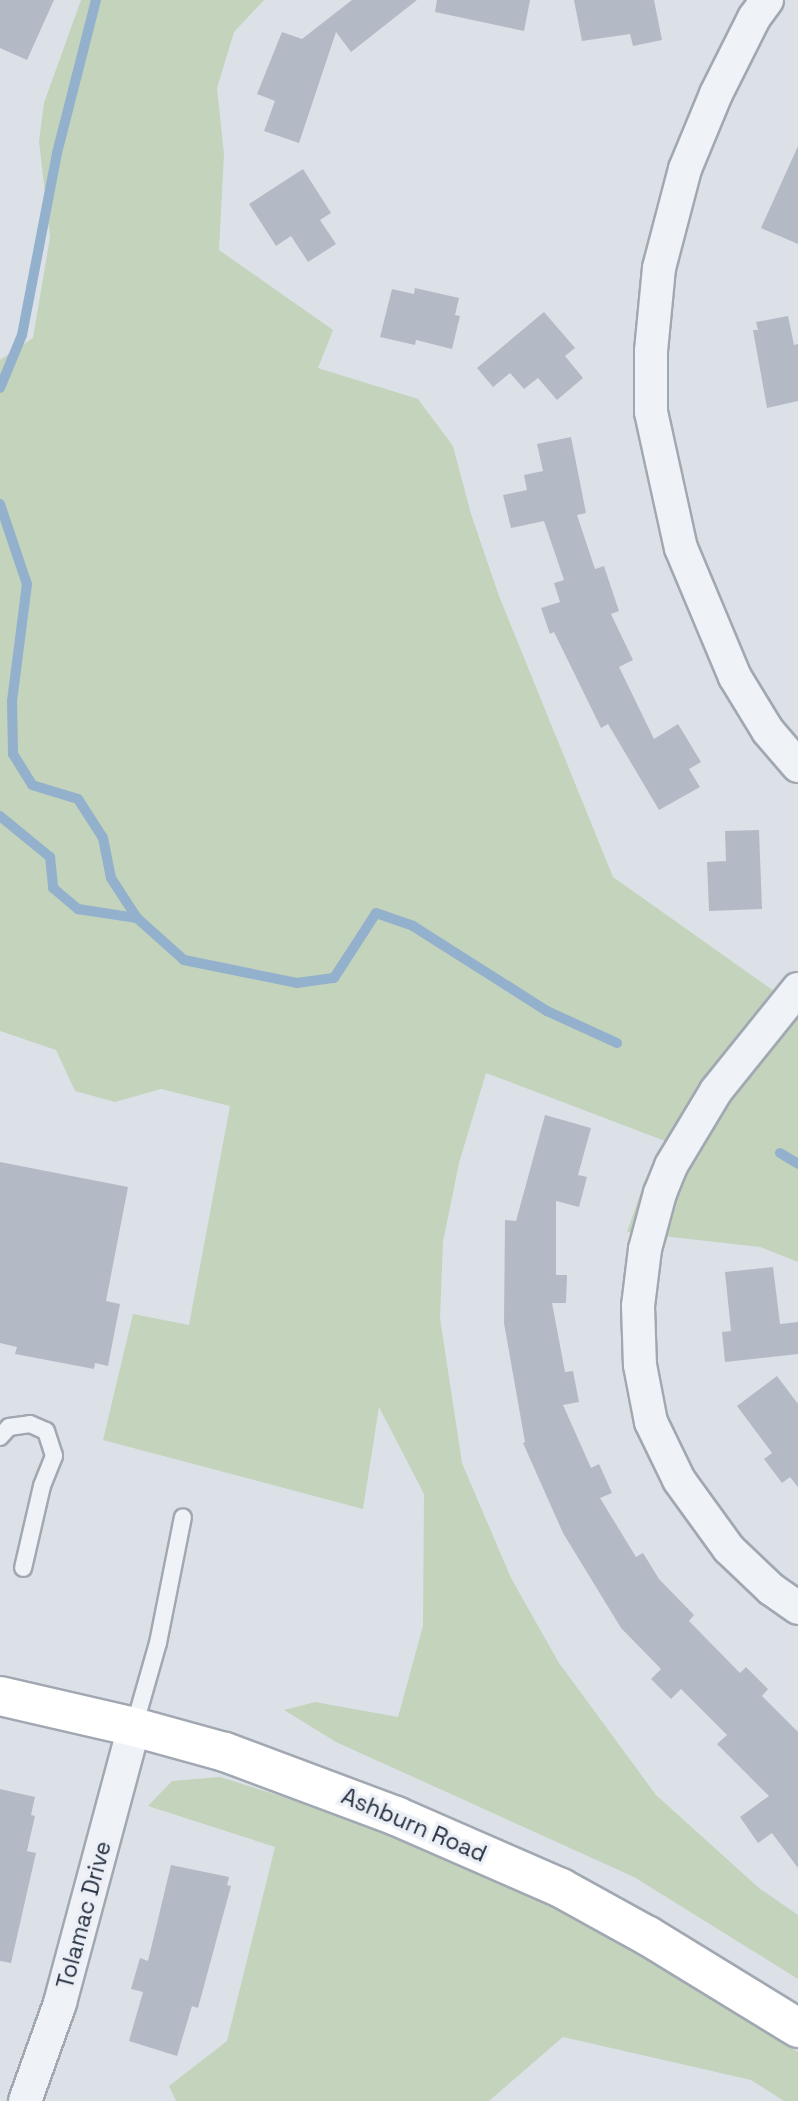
<!DOCTYPE html>
<html>
<head>
<meta charset="utf-8">
<style>
  body { margin:0 }
  #map { position:relative; width:798px; height:2101px; overflow:hidden; background:#dce1e8; font-family:"Space Grotesk",sans-serif }
  div>[style] { position:absolute }
  .green>* { inset:0; background:#c3d3bc }
  .stream>* { height:10px; margin:-5px; padding:0 5px; transform-origin:5px; border-radius:5px; background:#93b0cd }
  .building>* { inset:0; background:#b3bac6 }
  .roads { filter:drop-shadow(2px 0 #a1a8b2) drop-shadow(-2px 0 #a1a8b2) drop-shadow(0 2px #a1a8b2) drop-shadow(0 -2px #a1a8b2) }
  .service>* { height:16px; margin:-8px; padding:0 8px; transform-origin:8px; border-radius:8px; background:#eff2f6 }
  .minor>* { height:32px; margin:-16px; padding:0 16px; transform-origin:16px; border-radius:16px; background:#eff2f6 }
  .secondary>* { height:38px; margin:-19px; padding:0 19px; transform-origin:19px; border-radius:19px; background:#fff }
  span { translate:-50% -50%; white-space:nowrap; text-align:center; line-height:1.15; -webkit-text-stroke:7px #ecf0f6; paint-order:stroke }
  .street-label { font-size:23px; color:#242f40 }
</style>
</head>
<body>
<div id="map">
  <div class="green">
    <div style="clip-path:polygon(81px 0,264px 0,234px 32px,217px 88px,224px 154px,219px 250px,333px 330px,318px 368px,418px 399px,453px 446px,471px 514px,499px 596px,613px 877px,798px 1008px,798px 1262px,760px 1247px,627px 1232px,645px 1180px,665px 1141px,486px 1073px,459px 1163px,443px 1242px,440px 1318px,462px 1463px,511px 1578px,559px 1663px,656px 1795px,759px 1888px,798px 1915px,798px 1979px,634px 1877px,336px 1742px,284px 1710px,315px 1702px,398px 1717px,423px 1626px,424px 1494px,379px 1407px,363px 1509px,103px 1440px,133px 1314px,189px 1325px,230px 1106px,161px 1089px,115px 1102px,75px 1091px,56px 1050px,0 1031px,0 360px,33px 338px,50px 237px,39px 141px,44px 103px)"></div>
    <div style="clip-path:polygon(220px 1777px,341px 1815px,493px 1878px,578px 1917px,798px 2052px,798px 2101px,784px 2101px,751px 2080px,563px 2037px,489px 2101px,176px 2101px,169px 2086px,227px 2041px,275px 1847px,148px 1806px,172px 1781px)"></div>
  </div>
  <div class="stream">
    <div style="left:0;top:388px;width:57px;rotate:-67.5deg"></div>
    <div style="left:22px;top:335px;width:185px;rotate:-79.1deg"></div>
    <div style="left:57px;top:153px;width:158px;rotate:-75.7deg"></div>
    <div style="left:0;top:504px;width:84px;rotate:71.4deg"></div>
    <div style="left:27px;top:584px;width:118px;rotate:97.3deg"></div>
    <div style="left:12px;top:701px;width:53px;rotate:88.9deg"></div>
    <div style="left:13px;top:754px;width:36px;rotate:58deg"></div>
    <div style="left:32px;top:785px;width:48px;rotate:16.9deg"></div>
    <div style="left:78px;top:799px;width:46px;rotate:57.3deg"></div>
    <div style="left:103px;top:838px;width:41px;rotate:78.7deg"></div>
    <div style="left:111px;top:878px;width:48px;rotate:57deg"></div>
    <div style="left:137px;top:918px;width:63px;rotate:41.8deg"></div>
    <div style="left:184px;top:960px;width:115px;rotate:11.5deg"></div>
    <div style="left:297px;top:983px;width:37px;rotate:-8deg"></div>
    <div style="left:334px;top:978px;width:77px;rotate:-57.1deg"></div>
    <div style="left:376px;top:913px;width:39px;rotate:19deg"></div>
    <div style="left:413px;top:926px;width:159px;rotate:32.4deg"></div>
    <div style="left:547px;top:1011px;width:77px;rotate:24.6deg"></div>
    <div style="left:0;top:816px;width:65px;rotate:39.4deg"></div>
    <div style="left:50px;top:857px;width:31px;rotate:84deg"></div>
    <div style="left:53px;top:888px;width:33px;rotate:40deg"></div>
    <div style="left:78px;top:909px;width:60px;rotate:8.7deg"></div>
    <div style="left:780px;top:1153px;width:21px;rotate:31deg"></div>
  </div>
  <div class="building">
    <div style="clip-path:polygon(0 0,54px 0,27px 60px,0 48px)"></div>
    <div style="clip-path:polygon(352px 0,417px 0,351px 52px,336px 32px,299px 143px,264px 131px,275px 101px,257px 94px,282px 32px,302px 39px)"></div>
    <div style="clip-path:polygon(437px 0,530px 0,524px 31px,435px 12px)"></div>
    <div style="clip-path:polygon(574px 0,654px 0,662px 40px,633px 46px,630px 34px,582px 41px)"></div>
    <div style="clip-path:polygon(798px 146px,798px 244px,761px 228px)"></div>
    <div style="clip-path:polygon(303px 169px,331px 213px,320px 220px,336px 244px,308px 262px,291px 236px,276px 246px,249px 204px)"></div>
    <div style="clip-path:polygon(415px 288px,459px 298px,455px 315px,460px 316px,452px 349px,416px 340px,415px 345px,380px 337px,392px 289px,414px 294px)"></div>
    <div style="clip-path:polygon(544px 312px,575px 348px,565px 356px,583px 378px,557px 400px,538px 378px,524px 389px,510px 373px,493px 387px,477px 368px)"></div>
    <div style="clip-path:polygon(788px 316px,794px 345px,798px 344px,798px 401px,767px 408px,753px 330px,758px 330px,756px 322px)"></div>
    <div style="clip-path:polygon(571px 437px,586px 513px,577px 515px,595px 569px,604px 566px,619px 611px,611px 614px,633px 660px,619px 667px,654px 739px,678px 724px,701px 762px,689px 769px,700px 787px,659px 810px,608px 724px,601px 728px,554px 632px,550px 634px,541px 608px,560px 602px,554px 583px,564px 580px,544px 521px,511px 528px,503px 495px,527px 490px,524px 475px,543px 471px,537px 444px)"></div>
    <div style="clip-path:polygon(759px 830px,762px 909px,709px 911px,707px 862px,726px 861px,725px 831px)"></div>
    <div style="clip-path:polygon(545px 1115px,591px 1128px,578px 1175px,587px 1177px,579px 1207px,556px 1201px,556px 1275px,567px 1275px,566px 1303px,552px 1303px,565px 1372px,573px 1371px,579px 1402px,563px 1405px,591px 1468px,599px 1464px,612px 1493px,600px 1498px,636px 1557px,643px 1553px,659px 1579px,694px 1615px,689px 1621px,740px 1673px,746px 1667px,768px 1689px,762px 1696px,798px 1732px,798px 1868px,772px 1833px,758px 1843px,740px 1817px,769px 1796px,717px 1744px,727px 1735px,681px 1689px,671px 1699px,651px 1679px,661px 1669px,621px 1628px,563px 1533px,523px 1443px,525px 1442px,504px 1323px,505px 1220px,516px 1221px)"></div>
    <div style="clip-path:polygon(0 1162px,128px 1187px,106px 1301px,120px 1304px,108px 1366px,95px 1363px,94px 1369px,15px 1354px,17px 1347px,0 1343px)"></div>
    <div style="clip-path:polygon(773px 1267px,780px 1324px,798px 1322px,798px 1354px,725px 1362px,722px 1332px,731px 1331px,725px 1272px)"></div>
    <div style="clip-path:polygon(777px 1376px,798px 1404px,798px 1487px,790px 1477px,782px 1483px,764px 1459px,772px 1453px,737px 1406px)"></div>
    <div style="clip-path:polygon(0 1789px,35px 1797px,31px 1815px,35px 1816px,27px 1851px,36px 1853px,11px 1963px,0 1961px)"></div>
    <div style="clip-path:polygon(171px 1865px,229px 1877px,227px 1885px,231px 1886px,198px 2008px,192px 2006px,177px 2056px,129px 2041px,143px 1992px,131px 1989px,140px 1958px,148px 1961px)"></div>
  </div>
  <div class="roads">
    <div class="service">
      <div style="left:0;top:1437px;width:13px;rotate:-48deg"></div>
      <div style="left:9px;top:1427px;width:21px;rotate:-8deg"></div>
      <div style="left:30px;top:1424px;width:17px;rotate:24deg"></div>
      <div style="left:46px;top:1431px;width:26px;rotate:72deg"></div>
      <div style="left:54px;top:1456px;width:32px;rotate:112deg"></div>
      <div style="left:42px;top:1486px;width:84px;rotate:103deg"></div>
      <div style="left:134px;top:1727px;width:87px;rotate:-74.1deg"></div>
      <div style="left:158px;top:1643px;width:128px;rotate:-78.8deg"></div>
    </div>
    <div class="minor">
      <div style="left:767px;top:0;width:22px;rotate:126deg"></div>
      <div style="left:754px;top:18px;width:85px;rotate:116.6deg"></div>
      <div style="left:716px;top:94px;width:81px;rotate:112.5deg"></div>
      <div style="left:685px;top:169px;width:102px;rotate:104.7deg"></div>
      <div style="left:659px;top:268px;width:83px;rotate:95.5deg"></div>
      <div style="left:651px;top:351px;width:61px;rotate:90deg"></div>
      <div style="left:651px;top:412px;width:139px;rotate:77.6deg"></div>
      <div style="left:681px;top:548px;width:140px;rotate:67.3deg"></div>
      <div style="left:735px;top:677px;width:63px;rotate:58.6deg"></div>
      <div style="left:768px;top:731px;width:46px;rotate:49.4deg"></div>
      <div style="left:798px;top:989px;width:131px;rotate:128.8deg"></div>
      <div style="left:716px;top:1091px;width:87px;rotate:121deg"></div>
      <div style="left:671px;top:1166px;width:29px;rotate:112deg"></div>
      <div style="left:660px;top:1193px;width:58px;rotate:105deg"></div>
      <div style="left:645px;top:1249px;width:57px;rotate:97deg"></div>
      <div style="left:638px;top:1306px;width:59px;rotate:88.1deg"></div>
      <div style="left:640px;top:1365px;width:58px;rotate:79.1deg"></div>
      <div style="left:651px;top:1422px;width:64px;rotate:64.2deg"></div>
      <div style="left:679px;top:1480px;width:85px;rotate:54.1deg"></div>
      <div style="left:729px;top:1549px;width:58px;rotate:43.6deg"></div>
      <div style="left:771px;top:1589px;width:33px;rotate:35deg"></div>
      <div style="left:25px;top:2101px;width:104px;rotate:-70.3deg"></div>
      <div style="left:60px;top:2003px;width:286px;rotate:-75deg"></div>
    </div>
    <div class="secondary">
      <div style="left:0;top:1696px;width:138px;rotate:13deg"></div>
      <div style="left:134px;top:1727px;width:94px;rotate:15.4deg"></div>
      <div style="left:225px;top:1752px;width:183px;rotate:20.5deg"></div>
      <div style="left:396px;top:1816px;width:180px;rotate:23.6deg"></div>
      <div style="left:561px;top:1888px;width:99px;rotate:28.9deg"></div>
      <div style="left:648px;top:1936px;width:176px;rotate:31.5deg"></div>
    </div>
  </div>
  <div class="street-label">
    <span style="left:414px;top:1825px;rotate:23deg">Ashburn Road</span>
    <span style="left:84px;top:1915px;rotate:-75deg">Tolamac Drive</span>
  </div>
</div>
</body>
</html>
